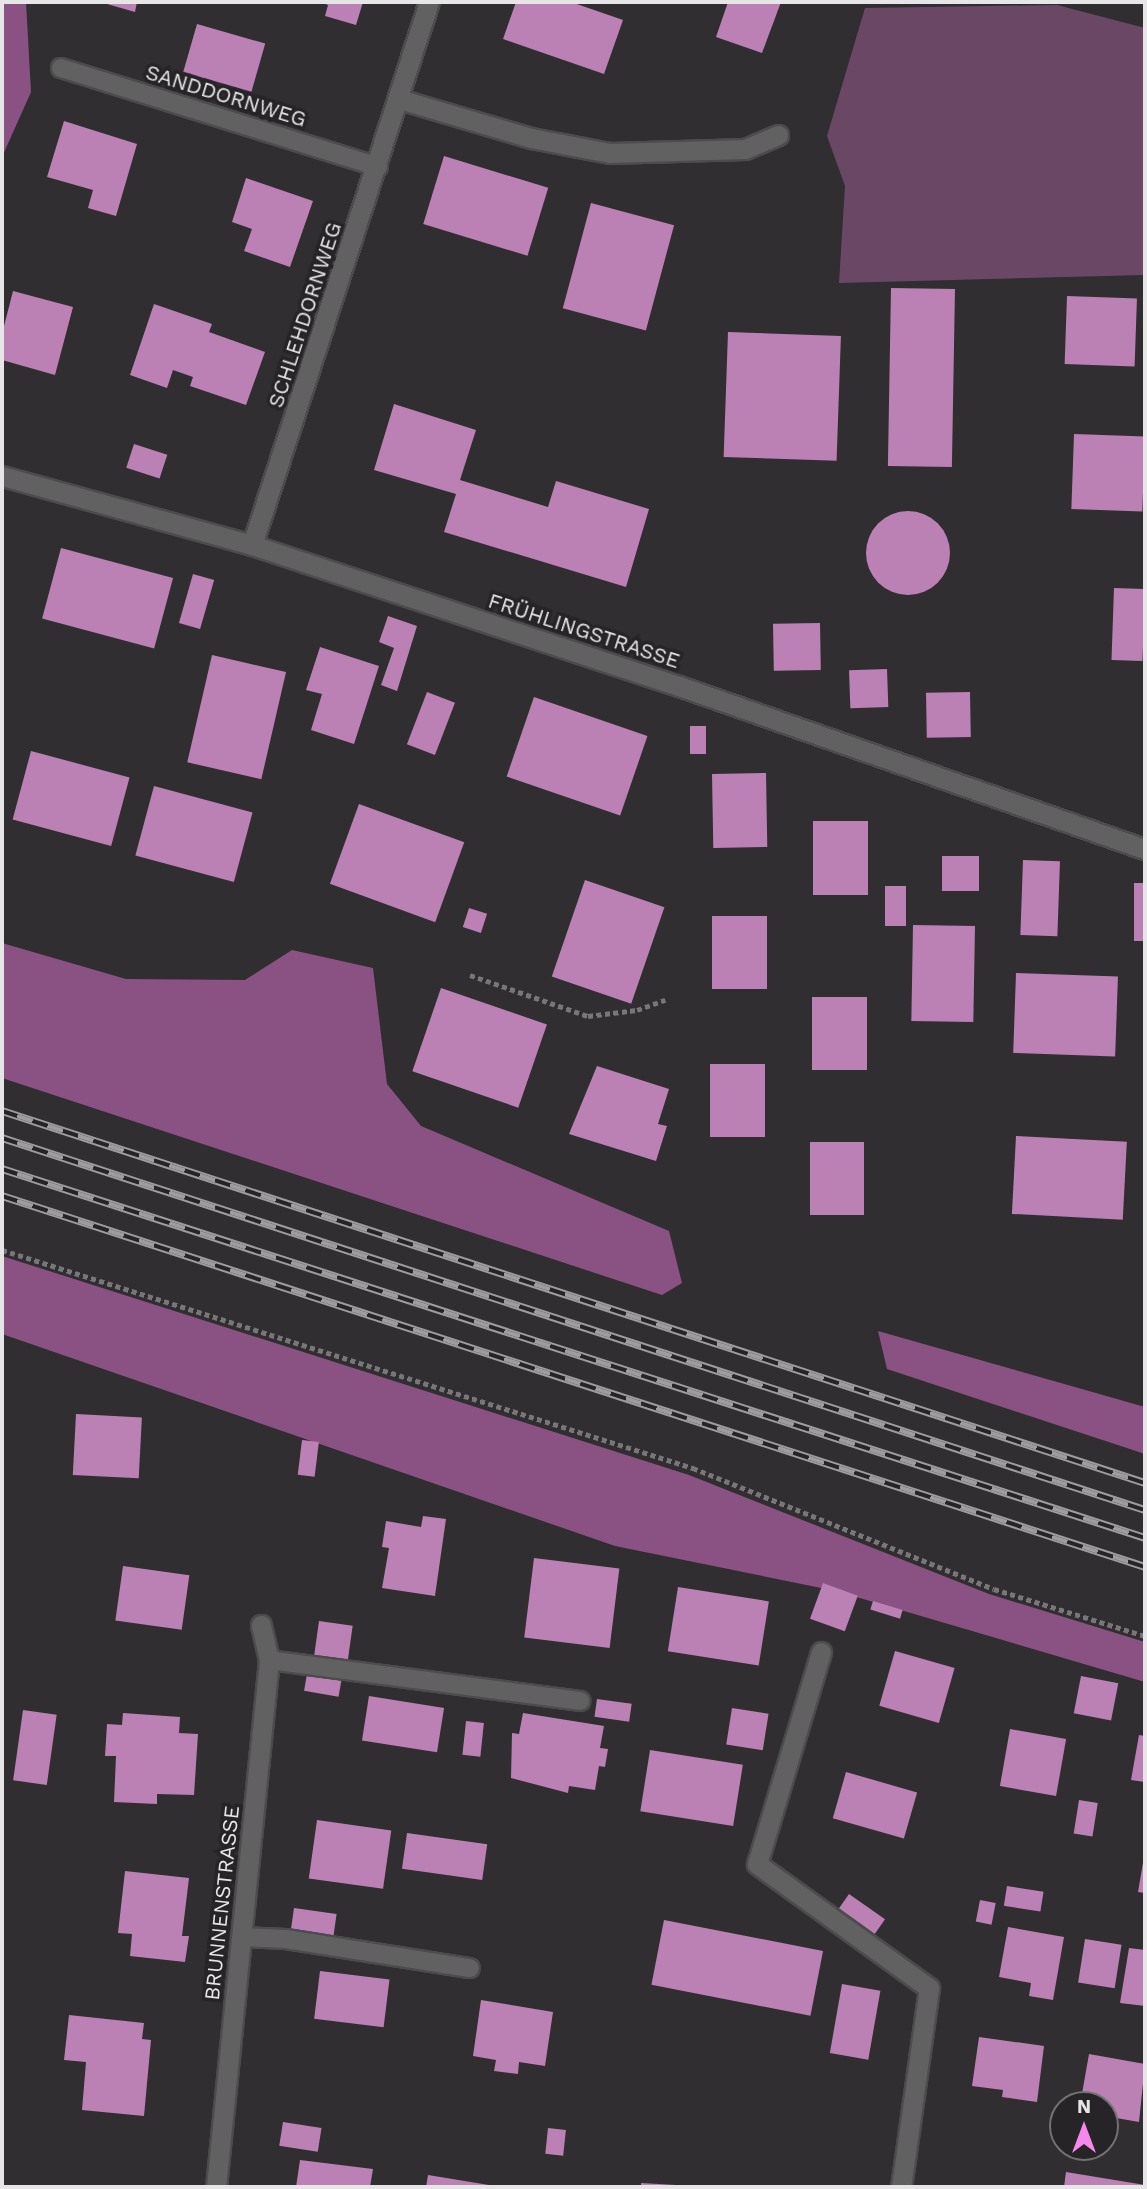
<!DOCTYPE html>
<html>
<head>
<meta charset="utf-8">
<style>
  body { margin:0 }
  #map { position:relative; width:1147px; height:2189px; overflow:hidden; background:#302e30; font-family:"Work Sans",sans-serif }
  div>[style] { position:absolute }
  .green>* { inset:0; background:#6b4766 }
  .forest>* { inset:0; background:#895282 }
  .building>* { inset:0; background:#bc81b4; transform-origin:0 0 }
  .round { border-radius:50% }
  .path>* { height:4.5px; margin-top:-2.25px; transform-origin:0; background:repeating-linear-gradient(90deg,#787678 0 5px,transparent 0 8.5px) }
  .roads { filter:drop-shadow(2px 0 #4d4b4d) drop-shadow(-2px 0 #4d4b4d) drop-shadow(0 2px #4d4b4d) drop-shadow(0 -2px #4d4b4d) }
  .service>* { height:18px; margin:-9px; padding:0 9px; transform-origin:9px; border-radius:9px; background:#626162 }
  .minor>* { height:19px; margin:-9.5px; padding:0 9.5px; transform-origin:9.5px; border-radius:9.5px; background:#626162 }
  .rail>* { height:8px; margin-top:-4px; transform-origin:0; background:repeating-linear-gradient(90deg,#262426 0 16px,#9e9c9e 0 32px); box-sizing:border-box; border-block:2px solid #9e9c9e }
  span { translate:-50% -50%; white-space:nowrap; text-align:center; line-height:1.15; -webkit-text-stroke:7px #262426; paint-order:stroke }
  .street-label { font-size:21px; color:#e7e6e7 }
  .frame { position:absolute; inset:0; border:4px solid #e7e6e7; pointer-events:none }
  .north { position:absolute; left:1049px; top:2091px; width:70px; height:70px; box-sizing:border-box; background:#262426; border:2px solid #737273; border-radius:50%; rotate:0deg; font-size:19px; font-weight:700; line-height:28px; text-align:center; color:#e7e6e7 }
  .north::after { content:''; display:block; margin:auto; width:24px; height:32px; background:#f788eb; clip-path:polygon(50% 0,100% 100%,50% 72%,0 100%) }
</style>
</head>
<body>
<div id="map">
  <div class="green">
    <div style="clip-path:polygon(1057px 5px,1145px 28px,1145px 275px,839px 283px,845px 186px,827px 136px,865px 8px)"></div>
  </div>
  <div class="forest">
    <div style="clip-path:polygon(2px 2px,26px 2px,31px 92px,2px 157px)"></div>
    <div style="clip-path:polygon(2px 943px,126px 979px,245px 980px,292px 950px,373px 968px,387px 1084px,421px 1126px,669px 1231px,682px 1283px,662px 1295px,2px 1078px)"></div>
    <div style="clip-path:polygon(2px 1256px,689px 1475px,989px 1594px,1145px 1642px,1145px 1682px,836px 1591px,615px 1546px,2px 1334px)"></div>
    <div style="clip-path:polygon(878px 1331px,1145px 1407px,1145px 1454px,887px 1369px)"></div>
  </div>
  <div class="building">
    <div style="clip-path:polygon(100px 2px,137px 2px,135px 12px)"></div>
    <div style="clip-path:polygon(321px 2px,363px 2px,356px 25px,325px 16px,328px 5px)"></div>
    <div style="clip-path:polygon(516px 2px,571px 2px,623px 20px,604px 74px,503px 39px)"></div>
    <div style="clip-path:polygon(728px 2px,781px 2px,762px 53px,716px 37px)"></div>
    <div style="left:197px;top:24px;width:71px;height:50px;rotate:16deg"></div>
    <div style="clip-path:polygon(64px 121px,137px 144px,116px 216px,88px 208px,93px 190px,47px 177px)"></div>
    <div style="left:444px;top:156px;width:109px;height:71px;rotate:17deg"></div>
    <div style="clip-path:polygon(246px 178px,313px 201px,290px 267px,244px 251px,252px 229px,232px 222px)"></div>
    <div style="left:591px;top:203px;width:86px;height:109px;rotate:15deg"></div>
    <div style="left:891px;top:288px;width:64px;height:178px;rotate:1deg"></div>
    <div style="clip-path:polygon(13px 291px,73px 307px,55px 375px,2px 360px,2px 334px)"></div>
    <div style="left:1067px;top:296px;width:70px;height:68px;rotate:2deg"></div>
    <div style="clip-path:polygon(154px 304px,212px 324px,209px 332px,265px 352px,246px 405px,190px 386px,193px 377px,173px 370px,167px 388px,130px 375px)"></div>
    <div style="left:728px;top:332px;width:113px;height:125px;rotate:2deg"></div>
    <div style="clip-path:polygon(394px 404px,476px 430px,460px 480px,548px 507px,556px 481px,649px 509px,626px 587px,444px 532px,456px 494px,374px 470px)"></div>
    <div style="left:1074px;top:434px;width:71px;height:75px;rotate:2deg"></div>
    <div style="left:134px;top:444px;width:35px;height:25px;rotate:18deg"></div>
    <div class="round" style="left:866px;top:511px;width:84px;height:84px"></div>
    <div style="left:61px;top:548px;width:116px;height:73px;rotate:15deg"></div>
    <div style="left:193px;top:574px;width:22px;height:51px;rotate:16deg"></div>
    <div style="left:1114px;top:588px;width:31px;height:72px;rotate:2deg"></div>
    <div style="clip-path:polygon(388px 616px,417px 626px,397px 691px,381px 685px,394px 648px,379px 642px)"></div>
    <div style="left:820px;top:623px;width:47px;height:47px;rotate:89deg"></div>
    <div style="clip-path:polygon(320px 647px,379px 666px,354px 744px,311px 730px,322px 694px,306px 690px)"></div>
    <div style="left:212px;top:655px;width:76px;height:110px;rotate:13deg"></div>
    <div style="left:887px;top:669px;width:38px;height:38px;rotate:88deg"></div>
    <div style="left:427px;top:692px;width:30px;height:56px;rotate:21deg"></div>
    <div style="left:970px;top:692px;width:45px;height:44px;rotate:89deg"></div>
    <div style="left:534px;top:697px;width:120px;height:84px;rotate:19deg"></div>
    <div style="left:690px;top:726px;width:16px;height:28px"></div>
    <div style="left:31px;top:751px;width:102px;height:71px;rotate:15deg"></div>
    <div style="left:766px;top:773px;width:74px;height:54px;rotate:89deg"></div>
    <div style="left:154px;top:786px;width:102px;height:72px;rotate:15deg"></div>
    <div style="left:359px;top:804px;width:112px;height:85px;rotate:20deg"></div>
    <div style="left:813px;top:821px;width:55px;height:74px"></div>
    <div style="left:942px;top:856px;width:37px;height:35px"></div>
    <div style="left:1023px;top:860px;width:37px;height:75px;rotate:2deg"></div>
    <div style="left:585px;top:880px;width:84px;height:102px;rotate:19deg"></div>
    <div style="left:1134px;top:883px;width:11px;height:58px"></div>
    <div style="left:885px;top:886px;width:21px;height:40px"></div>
    <div style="left:469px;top:908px;width:19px;height:20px;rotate:18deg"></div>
    <div style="left:712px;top:916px;width:55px;height:73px"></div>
    <div style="left:913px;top:925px;width:62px;height:96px;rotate:1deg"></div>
    <div style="left:1016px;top:973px;width:102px;height:80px;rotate:2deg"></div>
    <div style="left:441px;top:988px;width:112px;height:88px;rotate:19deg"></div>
    <div style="left:812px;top:997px;width:55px;height:73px"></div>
    <div style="left:765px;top:1064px;width:73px;height:55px;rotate:90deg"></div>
    <div style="clip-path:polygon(597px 1066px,669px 1089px,658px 1124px,667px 1126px,656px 1161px,569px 1134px)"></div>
    <div style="left:1016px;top:1136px;width:111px;height:78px;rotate:3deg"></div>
    <div style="left:810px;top:1142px;width:54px;height:73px"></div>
    <div style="left:76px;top:1414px;width:66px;height:61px;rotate:3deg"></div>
    <div style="left:302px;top:1440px;width:17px;height:35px;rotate:7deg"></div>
    <div style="clip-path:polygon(423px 1516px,446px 1519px,435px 1596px,382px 1588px,389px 1548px,382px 1547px,386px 1521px,421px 1527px)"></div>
    <div style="left:534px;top:1558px;width:86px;height:80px;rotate:7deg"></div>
    <div style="left:123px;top:1566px;width:67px;height:55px;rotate:8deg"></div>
    <div style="left:823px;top:1583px;width:37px;height:38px;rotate:20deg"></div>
    <div style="left:678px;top:1587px;width:92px;height:65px;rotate:9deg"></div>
    <div style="left:873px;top:1601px;width:31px;height:9px;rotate:17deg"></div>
    <div style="left:319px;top:1621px;width:34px;height:36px;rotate:8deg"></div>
    <div style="left:895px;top:1651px;width:62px;height:57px;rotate:16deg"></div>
    <div style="left:307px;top:1674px;width:35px;height:17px;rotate:10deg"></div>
    <div style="left:1081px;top:1676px;width:38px;height:38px;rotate:11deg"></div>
    <div style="left:369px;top:1696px;width:76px;height:45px;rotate:9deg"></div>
    <div style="left:597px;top:1699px;width:35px;height:18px;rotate:8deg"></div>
    <div style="left:732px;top:1708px;width:37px;height:37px;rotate:9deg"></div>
    <div style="left:23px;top:1710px;width:34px;height:71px;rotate:8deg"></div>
    <div style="clip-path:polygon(123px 1713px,180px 1717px,179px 1733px,198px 1734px,194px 1795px,157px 1794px,157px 1804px,114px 1802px,116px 1756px,105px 1756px,107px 1724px,122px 1725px)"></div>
    <div style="clip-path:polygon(523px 1713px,604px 1726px,600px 1748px,608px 1749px,605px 1767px,599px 1766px,595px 1790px,569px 1786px,568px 1793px,511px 1778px,512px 1733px,519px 1734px)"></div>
    <div style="left:466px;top:1721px;width:18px;height:34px;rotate:6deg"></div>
    <div style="left:1010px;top:1729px;width:57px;height:58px;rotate:10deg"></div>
    <div style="clip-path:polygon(1139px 1735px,1145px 1736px,1145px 1782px,1131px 1780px)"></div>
    <div style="left:650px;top:1750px;width:94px;height:62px;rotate:9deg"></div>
    <div style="left:846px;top:1772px;width:74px;height:48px;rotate:16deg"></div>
    <div style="left:1079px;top:1800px;width:19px;height:34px;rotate:9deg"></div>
    <div style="left:317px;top:1820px;width:75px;height:59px;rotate:8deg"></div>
    <div style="left:407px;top:1833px;width:81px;height:36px;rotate:8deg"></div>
    <div style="clip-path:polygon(1144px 1857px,1145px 1857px,1145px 1893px,1138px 1892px)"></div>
    <div style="clip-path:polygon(125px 1871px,189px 1878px,182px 1936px,189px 1936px,185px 1962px,130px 1956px,132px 1934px,118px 1933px)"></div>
    <div style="left:1007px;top:1886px;width:37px;height:20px;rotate:9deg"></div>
    <div style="left:849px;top:1894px;width:44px;height:18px;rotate:35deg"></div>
    <div style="left:980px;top:1900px;width:16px;height:22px;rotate:11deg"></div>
    <div style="left:294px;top:1908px;width:43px;height:23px;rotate:8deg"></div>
    <div style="left:664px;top:1920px;width:162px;height:66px;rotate:11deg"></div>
    <div style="clip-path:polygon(1008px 1927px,1064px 1937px,1053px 2000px,1029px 1996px,1031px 1983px,999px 1977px)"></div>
    <div style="left:1085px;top:1939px;width:37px;height:44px;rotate:9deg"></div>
    <div style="clip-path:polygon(1129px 1948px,1145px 1950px,1145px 2006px,1120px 2003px)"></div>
    <div style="left:320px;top:1971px;width:70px;height:48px;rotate:7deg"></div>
    <div style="left:842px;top:1984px;width:39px;height:70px;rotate:10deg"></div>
    <div style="clip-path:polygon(481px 2000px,553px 2012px,545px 2066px,519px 2062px,518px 2074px,494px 2071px,496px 2060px,473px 2056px)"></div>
    <div style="clip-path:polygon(69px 2015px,144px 2023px,142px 2039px,151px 2040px,144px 2116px,82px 2110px,86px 2062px,64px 2060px)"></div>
    <div style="clip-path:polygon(979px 2037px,1044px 2046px,1037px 2102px,1002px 2097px,1003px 2090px,972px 2086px)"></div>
    <div style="clip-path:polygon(1089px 2054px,1145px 2064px,1139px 2122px,1105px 2116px,1105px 2105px,1080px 2105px)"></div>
    <div style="left:283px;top:2122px;width:39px;height:24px;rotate:9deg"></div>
    <div style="left:548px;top:2128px;width:18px;height:26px;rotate:6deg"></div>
    <div style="clip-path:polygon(300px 2160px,373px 2169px,370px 2187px,296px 2187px)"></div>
    <div style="clip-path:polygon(1066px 2172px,1145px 2185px,1145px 2187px,1064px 2187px)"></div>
    <div style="clip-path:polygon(428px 2175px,495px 2186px,495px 2187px,426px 2187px)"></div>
    <div style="clip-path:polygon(641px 2183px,676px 2185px,676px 2187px,641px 2187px)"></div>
  </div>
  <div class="path">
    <div style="left:470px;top:975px;width:125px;rotate:19.2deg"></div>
    <div style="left:588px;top:1016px;width:49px;rotate:-7deg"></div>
    <div style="left:637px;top:1010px;width:30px;rotate:-20deg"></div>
    <div style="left:2px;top:1250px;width:725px;rotate:17.51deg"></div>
    <div style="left:693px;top:1468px;width:324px;rotate:21.9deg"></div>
    <div style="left:994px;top:1589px;width:158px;rotate:17.3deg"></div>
  </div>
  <div class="roads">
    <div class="service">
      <div style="left:61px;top:68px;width:332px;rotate:17.3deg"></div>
      <div style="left:269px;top:1660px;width:314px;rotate:7.5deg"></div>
      <div style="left:242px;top:1937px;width:44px;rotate:2.6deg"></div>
      <div style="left:286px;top:1939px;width:186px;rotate:9deg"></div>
    </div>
    <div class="minor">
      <div style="left:399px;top:99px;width:138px;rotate:16.5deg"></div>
      <div style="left:531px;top:138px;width:80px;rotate:10.8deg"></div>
      <div style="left:610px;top:153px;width:135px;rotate:-1.7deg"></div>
      <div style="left:745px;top:149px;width:36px;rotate:-23deg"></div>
      <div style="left:2px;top:476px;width:259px;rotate:15.4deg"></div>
      <div style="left:252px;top:545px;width:450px;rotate:18.3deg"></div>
      <div style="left:679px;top:686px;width:494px;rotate:19.3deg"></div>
      <div style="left:252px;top:545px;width:571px;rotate:-71.95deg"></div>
      <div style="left:821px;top:1652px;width:221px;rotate:106.8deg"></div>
      <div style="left:757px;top:1864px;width:212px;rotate:35.8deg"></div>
      <div style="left:929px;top:1988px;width:201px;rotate:98deg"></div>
      <div style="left:216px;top:2187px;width:530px;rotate:-84.26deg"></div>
      <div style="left:269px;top:1660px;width:36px;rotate:-103deg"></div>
    </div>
  </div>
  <div class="rail">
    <div style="left:2px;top:1111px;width:1202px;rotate:18.03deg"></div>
    <div style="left:2px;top:1138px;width:1202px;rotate:18.03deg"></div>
    <div style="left:2px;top:1169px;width:1201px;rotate:17.89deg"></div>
    <div style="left:2px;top:1196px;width:1202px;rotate:17.98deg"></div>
  </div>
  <div class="street-label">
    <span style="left:226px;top:96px;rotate:17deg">SANDDORNWEG</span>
    <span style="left:305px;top:315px;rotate:-72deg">SCHLEHDORNWEG</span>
    <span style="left:584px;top:631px;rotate:18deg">FRÜHLINGSTRASSE</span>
    <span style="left:222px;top:1903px;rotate:-84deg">BRUNNENSTRASSE</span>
  </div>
  <div class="frame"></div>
  <div class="north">N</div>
</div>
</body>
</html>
